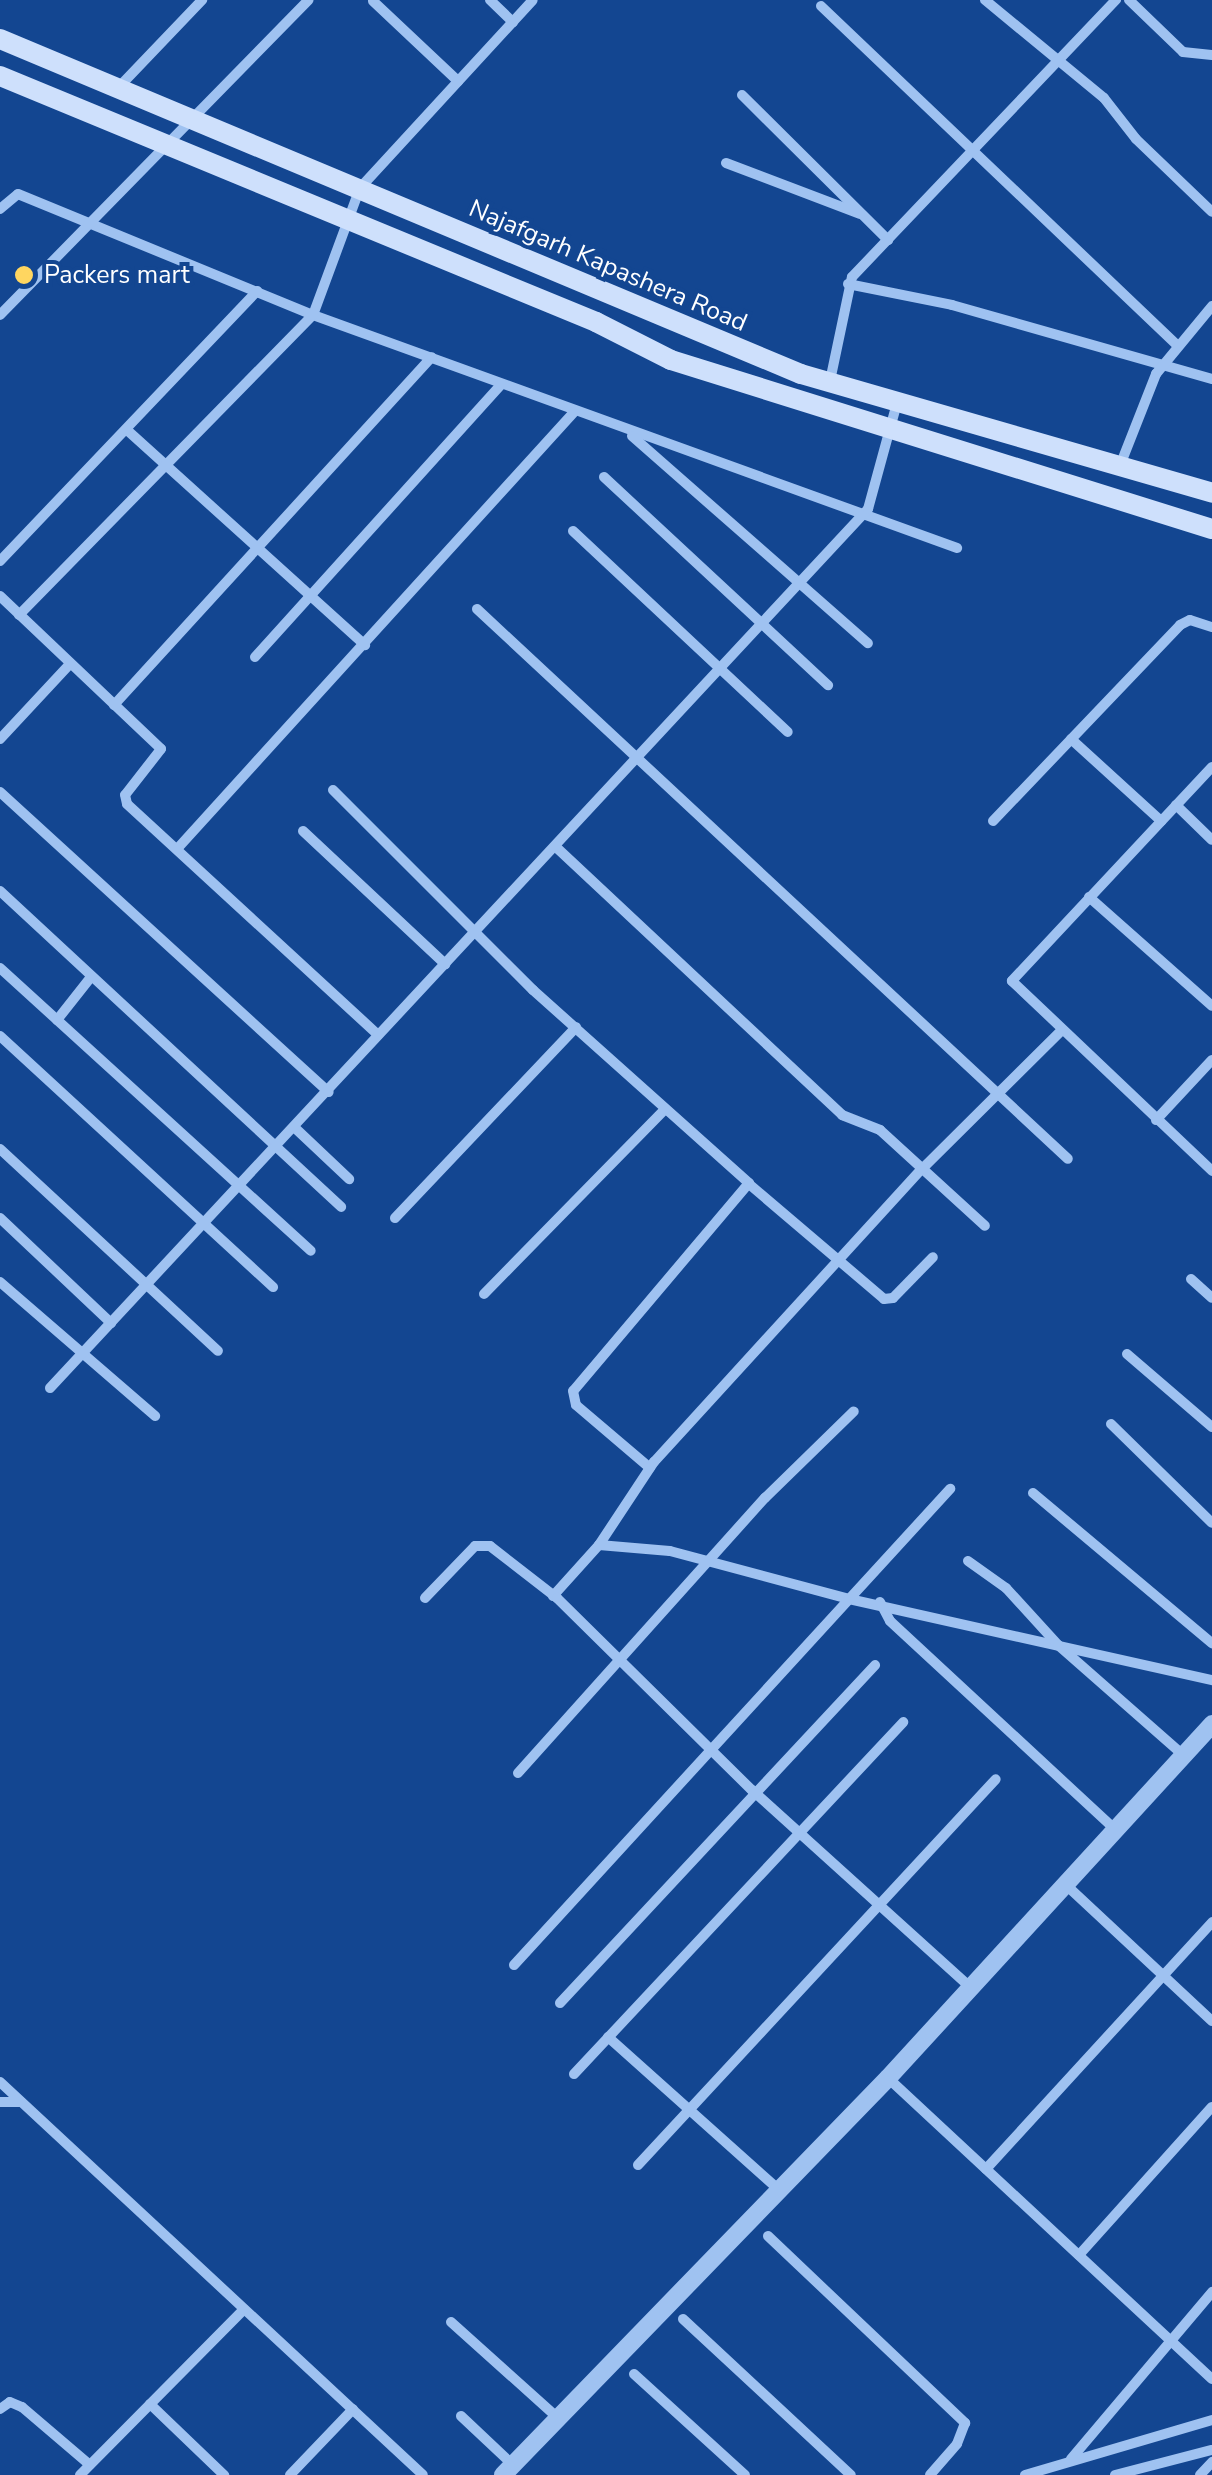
<!DOCTYPE html>
<html>
<head>
<meta charset="utf-8">
<style>
  body { margin:0 }
  #map { position:relative; width:1212px; height:2475px; overflow:hidden; background:#134691; font-family:"Nunito Sans",sans-serif }
  div>[style] { position:absolute }
  .minor>* { height:10px; margin:-5px; padding:0 5px; transform-origin:5px; border-radius:5px; background:#9fc2f1 }
  .tertiary>* { height:18px; margin:-9px; padding:0 9px; transform-origin:9px; border-radius:9px; background:#9fc2f1 }
  .secondary>* { height:20px; margin:-10px; padding:0 10px; transform-origin:10px; border-radius:10px; background:#cee0fc }
  .dots>* { width:28px; height:28px; translate:-50% -50%; box-sizing:border-box; border:5px solid #134691; border-radius:50% }
  span { translate:-50% -50%; white-space:nowrap; text-align:center; line-height:1.15; -webkit-text-stroke:8px #134691; paint-order:stroke }
  .street-label { font-size:25px; color:#fff }
  .poi-label { font-size:25px; color:#fff }
  .left { translate:0 -50%; text-align:left }
</style>
</head>
<body>
<div id="map">
  <div class="minor">
    <div style="left:490px;top:0;width:32px;rotate:44deg"></div>
    <div style="left:985px;top:0;width:154px;rotate:39.5deg"></div>
    <div style="left:1104px;top:98px;width:52px;rotate:52deg"></div>
    <div style="left:1136px;top:139px;width:105px;rotate:43.8deg"></div>
    <div style="left:1129px;top:0;width:75px;rotate:43.9deg"></div>
    <div style="left:1183px;top:52px;width:29px;rotate:6deg"></div>
    <div style="left:373px;top:1px;width:117px;rotate:43.3deg"></div>
    <div style="left:821px;top:6px;width:492px;rotate:43.6deg"></div>
    <div style="left:118px;top:88px;width:122px;rotate:-46.3deg"></div>
    <div style="left:742px;top:95px;width:206px;rotate:44.8deg"></div>
    <div style="left:726px;top:163px;width:143px;rotate:20.8deg"></div>
    <div style="left:0;top:209px;width:23px;rotate:-40deg"></div>
    <div style="left:18px;top:194px;width:319px;rotate:22.3deg"></div>
    <div style="left:313px;top:315px;width:685px;rotate:19.89deg"></div>
    <div style="left:848px;top:284px;width:106px;rotate:11.4deg"></div>
    <div style="left:952px;top:305px;width:270px;rotate:15.9deg"></div>
    <div style="left:0;top:315px;width:441px;rotate:-45.6deg"></div>
    <div style="left:830px;top:381px;width:106px;rotate:-78.1deg"></div>
    <div style="left:852px;top:277px;width:383px;rotate:-46.4deg"></div>
    <div style="left:127px;top:430px;width:321px;rotate:42.1deg"></div>
    <div style="left:632px;top:436px;width:314px;rotate:41.3deg"></div>
    <div style="left:1121px;top:463px;width:96px;rotate:-68.5deg"></div>
    <div style="left:1156px;top:374px;width:88px;rotate:-50.5deg"></div>
    <div style="left:604px;top:477px;width:306px;rotate:42.9deg"></div>
    <div style="left:573px;top:531px;width:294px;rotate:43.1deg"></div>
    <div style="left:0;top:561px;width:373px;rotate:-46.4deg"></div>
    <div style="left:0;top:596px;width:222px;rotate:43.5deg"></div>
    <div style="left:161px;top:749px;width:58px;rotate:128deg"></div>
    <div style="left:125px;top:795px;width:9px;rotate:77deg"></div>
    <div style="left:127px;top:804px;width:341px;rotate:42.6deg"></div>
    <div style="left:477px;top:609px;width:807px;rotate:42.94deg"></div>
    <div style="left:19px;top:615px;width:420px;rotate:-45.6deg"></div>
    <div style="left:313px;top:315px;width:135px;rotate:-69.7deg"></div>
    <div style="left:360px;top:188px;width:255px;rotate:-47.4deg"></div>
    <div style="left:255px;top:657px;width:368px;rotate:-47.9deg"></div>
    <div style="left:114px;top:705px;width:471px;rotate:-47.6deg"></div>
    <div style="left:0;top:739px;width:103px;rotate:-47deg"></div>
    <div style="left:1071px;top:739px;width:122px;rotate:42.3deg"></div>
    <div style="left:1212px;top:767px;width:293px;rotate:133.1deg"></div>
    <div style="left:1012px;top:981px;width:276px;rotate:43.5deg"></div>
    <div style="left:333px;top:790px;width:283px;rotate:45deg"></div>
    <div style="left:533px;top:990px;width:290px;rotate:41.8deg"></div>
    <div style="left:749px;top:1183px;width:272px;rotate:130.2deg"></div>
    <div style="left:573px;top:1391px;width:14px;rotate:78deg"></div>
    <div style="left:576px;top:1405px;width:97px;rotate:40.4deg"></div>
    <div style="left:0;top:792px;width:445px;rotate:42.4deg"></div>
    <div style="left:1176px;top:805px;width:50px;rotate:44.2deg"></div>
    <div style="left:993px;top:821px;width:271px;rotate:-46.3deg"></div>
    <div style="left:1180px;top:625px;width:11px;rotate:-27deg"></div>
    <div style="left:1190px;top:620px;width:23px;rotate:18deg"></div>
    <div style="left:303px;top:831px;width:195px;rotate:43.1deg"></div>
    <div style="left:557px;top:848px;width:391px;rotate:43.1deg"></div>
    <div style="left:842px;top:1115px;width:41px;rotate:21.5deg"></div>
    <div style="left:880px;top:1130px;width:142px;rotate:42.4deg"></div>
    <div style="left:177px;top:849px;width:592px;rotate:-47.74deg"></div>
    <div style="left:0;top:891px;width:465px;rotate:42.8deg"></div>
    <div style="left:1089px;top:897px;width:164px;rotate:41.5deg"></div>
    <div style="left:0;top:968px;width:420px;rotate:42.3deg"></div>
    <div style="left:57px;top:1020px;width:55px;rotate:-51.7deg"></div>
    <div style="left:0;top:1036px;width:371px;rotate:42.6deg"></div>
    <div style="left:1156px;top:1120px;width:82px;rotate:-47deg"></div>
    <div style="left:294px;top:1127px;width:76px;rotate:43.4deg"></div>
    <div style="left:0;top:1149px;width:297px;rotate:42.8deg"></div>
    <div style="left:749px;top:1184px;width:177px;rotate:40.4deg"></div>
    <div style="left:884px;top:1299px;width:9px;rotate:-6deg"></div>
    <div style="left:893px;top:1298px;width:57px;rotate:-45.7deg"></div>
    <div style="left:0;top:1218px;width:153px;rotate:43.4deg"></div>
    <div style="left:395px;top:1218px;width:263px;rotate:-46.5deg"></div>
    <div style="left:1191px;top:1279px;width:28px;rotate:42deg"></div>
    <div style="left:0;top:1282px;width:205px;rotate:40.8deg"></div>
    <div style="left:484px;top:1294px;width:259px;rotate:-45.6deg"></div>
    <div style="left:1127px;top:1354px;width:112px;rotate:40.7deg"></div>
    <div style="left:50px;top:1388px;width:1201px;rotate:-47.06deg"></div>
    <div style="left:868px;top:509px;width:114px;rotate:-74.7deg"></div>
    <div style="left:1111px;top:1424px;width:141px;rotate:44.4deg"></div>
    <div style="left:1033px;top:1493px;width:234px;rotate:40deg"></div>
    <div style="left:599px;top:1545px;width:71px;rotate:4.8deg"></div>
    <div style="left:670px;top:1551px;width:185px;rotate:15deg"></div>
    <div style="left:849px;top:1599px;width:372px;rotate:12.6deg"></div>
    <div style="left:968px;top:1561px;width:47px;rotate:35.4deg"></div>
    <div style="left:1006px;top:1588px;width:77px;rotate:47.6deg"></div>
    <div style="left:1058px;top:1645px;width:167px;rotate:41.3deg"></div>
    <div style="left:553px;top:1596px;width:69px;rotate:-48deg"></div>
    <div style="left:599px;top:1545px;width:100px;rotate:-56.5deg"></div>
    <div style="left:654px;top:1462px;width:397px;rotate:-47.6deg"></div>
    <div style="left:922px;top:1169px;width:196px;rotate:-44.8deg"></div>
    <div style="left:425px;top:1598px;width:72px;rotate:-46.1deg"></div>
    <div style="left:475px;top:1546px;width:15px"></div>
    <div style="left:490px;top:1546px;width:85px;rotate:37.8deg"></div>
    <div style="left:557px;top:1598px;width:274px;rotate:44.6deg"></div>
    <div style="left:752px;top:1790px;width:292px;rotate:42.1deg"></div>
    <div style="left:880px;top:1602px;width:21px;rotate:62deg"></div>
    <div style="left:890px;top:1621px;width:306px;rotate:42.8deg"></div>
    <div style="left:518px;top:1773px;width:370px;rotate:-48.1deg"></div>
    <div style="left:765px;top:1498px;width:124px;rotate:-44.3deg"></div>
    <div style="left:1065px;top:1884px;width:201px;rotate:43deg"></div>
    <div style="left:514px;top:1965px;width:646px;rotate:-47.51deg"></div>
    <div style="left:560px;top:2003px;width:462px;rotate:-47deg"></div>
    <div style="left:608px;top:2037px;width:227px;rotate:41.8deg"></div>
    <div style="left:574px;top:2074px;width:482px;rotate:-46.9deg"></div>
    <div style="left:888px;top:2078px;width:442px;rotate:42.9deg"></div>
    <div style="left:0;top:2082px;width:577px;rotate:42.89deg"></div>
    <div style="left:0;top:2102px;width:21px"></div>
    <div style="left:638px;top:2165px;width:526px;rotate:-47.16deg"></div>
    <div style="left:986px;top:2169px;width:335px;rotate:-47.5deg"></div>
    <div style="left:768px;top:2236px;width:272px;rotate:43.5deg"></div>
    <div style="left:965px;top:2423px;width:22px;rotate:111deg"></div>
    <div style="left:957px;top:2444px;width:41px;rotate:131.1deg"></div>
    <div style="left:1079px;top:2255px;width:199px;rotate:-48.1deg"></div>
    <div style="left:683px;top:2319px;width:229px;rotate:42.9deg"></div>
    <div style="left:451px;top:2322px;width:144px;rotate:41.9deg"></div>
    <div style="left:634px;top:2374px;width:150px;rotate:42.3deg"></div>
    <div style="left:150px;top:2404px;width:103px;rotate:43.8deg"></div>
    <div style="left:0;top:2409px;width:12px;rotate:-35deg"></div>
    <div style="left:10px;top:2402px;width:13px;rotate:23deg"></div>
    <div style="left:22px;top:2407px;width:89px;rotate:40.5deg"></div>
    <div style="left:461px;top:2416px;width:71px;rotate:43.3deg"></div>
    <div style="left:1071px;top:2459px;width:219px;rotate:-49.8deg"></div>
    <div style="left:80px;top:2475px;width:233px;rotate:-45.3deg"></div>
    <div style="left:290px;top:2475px;width:91px;rotate:-46.3deg"></div>
    <div style="left:1025px;top:2475px;width:195px;rotate:-16.4deg"></div>
    <div style="left:1115px;top:2475px;width:100px;rotate:-14.5deg"></div>
    <div style="left:1200px;top:2475px;width:18px;rotate:-47deg"></div>
  </div>
  <div class="tertiary">
    <div style="left:503px;top:2475px;width:553px;rotate:-45.88deg"></div>
    <div style="left:888px;top:2078px;width:480px;rotate:-47.5deg"></div>
  </div>
  <div class="secondary">
    <div style="left:0;top:39px;width:868px;rotate:22.7deg"></div>
    <div style="left:801px;top:374px;width:428px;rotate:16.1deg"></div>
    <div style="left:0;top:76px;width:645px;rotate:22.43deg"></div>
    <div style="left:596px;top:322px;width:84px;rotate:26.9deg"></div>
    <div style="left:671px;top:360px;width:567px;rotate:17.35deg"></div>
  </div>
  <div class="dots">
    <div style="left:24px;top:275px;background:#ffd660"></div>
  </div>
  <div class="street-label">
    <span style="left:608px;top:266px;rotate:23deg">Najafgarh Kapashera Road</span>
  </div>
  <div class="poi-label">
    <span class="left" style="left:44px;top:275px">Packers mart</span>
  </div>
</div>
</body>
</html>
